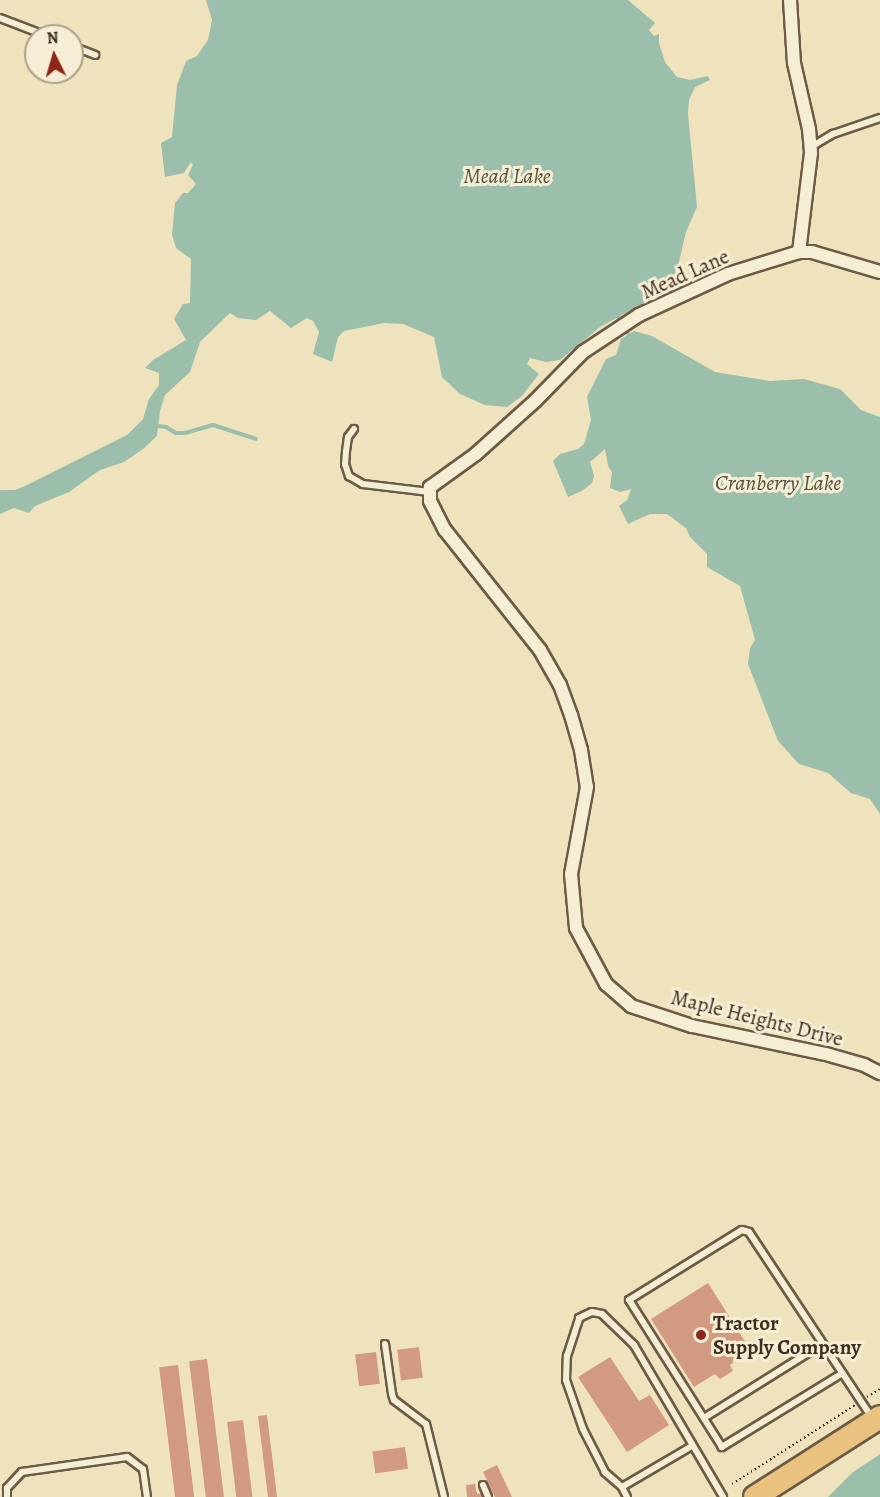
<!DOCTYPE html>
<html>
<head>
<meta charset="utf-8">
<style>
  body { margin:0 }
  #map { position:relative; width:880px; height:1497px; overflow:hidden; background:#efe3bd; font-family:Alegreya,serif }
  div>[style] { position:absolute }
  .water>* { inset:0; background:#9bbfab }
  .stream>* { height:4px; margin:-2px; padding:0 2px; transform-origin:2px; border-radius:2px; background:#9bbfab }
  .building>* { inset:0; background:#d39a82; transform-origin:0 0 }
  .path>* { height:2px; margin-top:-1px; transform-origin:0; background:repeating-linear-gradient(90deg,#3f2d1d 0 1.5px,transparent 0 4.5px) }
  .roads { filter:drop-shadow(2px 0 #6b5a45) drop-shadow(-2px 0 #6b5a45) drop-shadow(0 2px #6b5a45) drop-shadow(0 -2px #6b5a45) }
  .lane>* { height:6px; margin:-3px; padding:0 3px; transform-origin:3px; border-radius:3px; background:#f5edd4 }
  .street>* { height:12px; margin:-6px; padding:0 6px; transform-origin:6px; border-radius:6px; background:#f5edd4 }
  .highway>* { height:22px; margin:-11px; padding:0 11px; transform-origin:11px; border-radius:11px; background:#e8c27e }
  .dots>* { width:16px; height:16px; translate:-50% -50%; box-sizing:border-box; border:3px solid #f5edd4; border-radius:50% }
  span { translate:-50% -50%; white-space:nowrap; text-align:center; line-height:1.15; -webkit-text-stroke:6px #f5edd4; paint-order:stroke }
  .street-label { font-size:21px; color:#3f2d1d }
  .poi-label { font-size:21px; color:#3f2d1d; font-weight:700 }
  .left { translate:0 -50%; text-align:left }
  .water-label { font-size:22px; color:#565240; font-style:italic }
  .north { position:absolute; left:24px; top:24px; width:60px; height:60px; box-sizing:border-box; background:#f5edd4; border:2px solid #aca08b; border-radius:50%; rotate:355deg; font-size:16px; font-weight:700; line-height:24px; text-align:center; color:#3f2d1d }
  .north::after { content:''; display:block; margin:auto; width:21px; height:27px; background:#8f2418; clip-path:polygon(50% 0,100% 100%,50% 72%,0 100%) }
</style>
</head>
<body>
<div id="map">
  <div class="water">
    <div style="clip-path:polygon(206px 0,628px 0,655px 23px,649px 30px,654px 36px,659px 34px,659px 43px,665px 62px,677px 77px,690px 80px,708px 76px,710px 80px,695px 87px,689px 100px,688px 114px,697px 207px,686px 232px,673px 287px,600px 327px,560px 360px,546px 362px,530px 358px,527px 364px,539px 374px,522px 396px,507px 407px,485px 405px,460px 394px,442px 377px,434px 337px,403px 324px,384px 323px,344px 331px,338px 337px,332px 362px,313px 354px,319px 332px,313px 321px,307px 318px,291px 328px,270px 311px,256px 320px,238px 318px,230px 313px,200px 342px,190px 372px,165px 395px,160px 411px,157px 436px,143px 449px,124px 462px,100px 470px,69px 492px,35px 506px,29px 513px,14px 508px,0 514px,0 490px,15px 490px,27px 485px,127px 435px,143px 419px,149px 399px,159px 385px,159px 373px,145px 368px,153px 360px,186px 340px,174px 319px,183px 304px,190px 303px,191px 259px,176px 248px,172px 235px,175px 203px,183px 193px,188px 193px,196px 184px,188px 175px,193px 165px,191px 162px,184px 173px,165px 177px,161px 143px,172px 137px,177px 85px,186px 61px,197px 56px,208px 40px,212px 20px)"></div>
    <div style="clip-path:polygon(634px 331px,652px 336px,715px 372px,770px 381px,804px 379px,840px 389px,861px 410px,880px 417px,880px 814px,870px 799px,851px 793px,828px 773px,799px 764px,778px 741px,748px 664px,750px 648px,755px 640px,740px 586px,707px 567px,707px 554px,690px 537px,686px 528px,667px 514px,650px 514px,628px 524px,619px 506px,627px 500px,631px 489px,620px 492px,610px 488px,612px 472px,608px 466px,605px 449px,590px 462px,594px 476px,592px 483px,582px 491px,568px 497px,553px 461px,560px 454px,578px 449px,584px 444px,591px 420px,587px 397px,606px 359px,616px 355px,621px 339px)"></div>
    <div style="clip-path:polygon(880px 1454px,880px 1497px,828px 1497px,852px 1473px)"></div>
  </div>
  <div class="stream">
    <div style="left:618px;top:316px;width:20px;rotate:60deg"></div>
    <div style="left:158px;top:426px;width:8px;rotate:7deg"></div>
    <div style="left:166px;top:427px;width:12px;rotate:31deg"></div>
    <div style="left:176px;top:433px;width:9px"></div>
    <div style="left:185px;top:433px;width:29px;rotate:-16deg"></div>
    <div style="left:213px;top:425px;width:45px;rotate:18deg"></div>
  </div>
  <div class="building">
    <div style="clip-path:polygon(708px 1283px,751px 1351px,730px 1365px,733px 1371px,720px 1379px,715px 1374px,694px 1387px,651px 1319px)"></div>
    <div style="left:419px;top:1347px;width:31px;height:22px;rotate:83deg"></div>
    <div style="left:376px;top:1352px;width:32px;height:21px;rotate:83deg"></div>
    <div style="clip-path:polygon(610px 1357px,639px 1401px,650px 1395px,669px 1425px,627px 1452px,578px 1377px)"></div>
    <div style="left:207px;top:1359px;width:139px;height:18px;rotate:83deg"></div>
    <div style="left:178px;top:1365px;width:133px;height:19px;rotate:83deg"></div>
    <div style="left:267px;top:1415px;width:83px;height:9px;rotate:83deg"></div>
    <div style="left:243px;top:1420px;width:78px;height:16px;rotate:83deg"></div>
    <div style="left:405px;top:1447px;width:22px;height:33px;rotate:82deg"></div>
    <div style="clip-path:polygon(497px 1465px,512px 1497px,495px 1497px,483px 1472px)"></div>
    <div style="clip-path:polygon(475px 1484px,477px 1494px,483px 1493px,483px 1497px,467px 1497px,466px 1485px)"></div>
  </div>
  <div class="path">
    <div style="left:867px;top:1397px;width:15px;rotate:-32deg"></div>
    <div style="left:732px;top:1484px;width:146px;rotate:-32.7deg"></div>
  </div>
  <div class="roads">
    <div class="lane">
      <div style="left:0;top:18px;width:50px;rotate:21deg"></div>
      <div style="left:72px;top:46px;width:25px;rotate:21deg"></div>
      <div style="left:811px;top:147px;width:26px;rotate:-31deg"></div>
      <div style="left:833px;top:134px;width:50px;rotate:-18.8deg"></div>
      <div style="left:354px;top:429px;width:10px;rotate:127deg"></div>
      <div style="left:348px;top:437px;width:14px;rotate:98deg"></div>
      <div style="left:346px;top:451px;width:13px;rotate:94deg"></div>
      <div style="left:345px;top:464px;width:13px;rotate:72deg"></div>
      <div style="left:349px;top:476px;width:16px;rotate:30deg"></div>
      <div style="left:363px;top:484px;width:67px;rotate:6.8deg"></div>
      <div style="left:385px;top:1344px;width:50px;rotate:82deg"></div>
      <div style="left:392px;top:1394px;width:6px;rotate:72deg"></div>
      <div style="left:394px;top:1400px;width:40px;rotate:37deg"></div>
      <div style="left:426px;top:1424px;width:75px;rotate:76.1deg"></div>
      <div style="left:841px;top:1374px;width:140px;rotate:148.5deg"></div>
      <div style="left:722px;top:1447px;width:174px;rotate:-122.3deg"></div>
      <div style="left:629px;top:1300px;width:133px;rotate:-31.8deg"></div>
      <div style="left:742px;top:1230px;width:7px;rotate:16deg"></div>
      <div style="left:749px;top:1232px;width:223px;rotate:56.5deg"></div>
      <div style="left:704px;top:1418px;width:138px;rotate:-32deg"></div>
      <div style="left:483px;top:1485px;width:13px;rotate:67deg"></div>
      <div style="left:622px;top:1487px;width:23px;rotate:-139deg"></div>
      <div style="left:605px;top:1472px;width:48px;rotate:-117.1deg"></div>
      <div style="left:583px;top:1429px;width:52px;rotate:-109.1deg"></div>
      <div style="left:566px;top:1380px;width:24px;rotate:-88deg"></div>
      <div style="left:567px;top:1356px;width:40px;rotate:-72deg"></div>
      <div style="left:579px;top:1318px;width:14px;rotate:-25deg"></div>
      <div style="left:592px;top:1312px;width:10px;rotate:11deg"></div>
      <div style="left:602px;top:1314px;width:45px;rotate:44.1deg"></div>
      <div style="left:634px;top:1345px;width:176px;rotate:59.6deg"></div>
      <div style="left:7px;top:1497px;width:9px;rotate:-90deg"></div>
      <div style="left:7px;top:1488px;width:22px;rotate:-47deg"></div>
      <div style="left:22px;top:1472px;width:106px;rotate:-8.1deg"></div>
      <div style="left:127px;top:1457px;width:20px;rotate:37deg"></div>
      <div style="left:143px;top:1469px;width:28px;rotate:82deg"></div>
      <div style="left:627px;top:1497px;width:11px;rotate:-117deg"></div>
      <div style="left:622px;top:1487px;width:81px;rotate:-30.4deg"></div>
    </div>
    <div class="street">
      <div style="left:790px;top:0;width:63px;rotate:86.4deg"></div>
      <div style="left:794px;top:63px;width:68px;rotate:77.2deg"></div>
      <div style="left:809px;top:129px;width:24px;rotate:85deg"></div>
      <div style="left:811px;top:153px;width:100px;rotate:96.9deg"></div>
      <div style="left:799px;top:252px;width:74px;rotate:162.8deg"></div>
      <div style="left:728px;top:274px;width:98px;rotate:155.3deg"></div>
      <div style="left:639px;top:315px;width:67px;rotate:146.5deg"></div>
      <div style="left:583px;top:352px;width:69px;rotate:134.4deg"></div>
      <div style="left:535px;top:401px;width:79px;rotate:138.1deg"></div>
      <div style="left:476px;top:454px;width:57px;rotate:144.3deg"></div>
      <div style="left:430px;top:487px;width:14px;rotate:90deg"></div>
      <div style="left:430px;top:501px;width:33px;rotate:63deg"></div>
      <div style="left:445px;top:530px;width:153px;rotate:51.6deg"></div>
      <div style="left:540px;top:650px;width:40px;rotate:60.3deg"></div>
      <div style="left:560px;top:685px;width:32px;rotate:70deg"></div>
      <div style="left:571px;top:715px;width:36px;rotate:74deg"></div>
      <div style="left:581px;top:750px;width:37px;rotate:81deg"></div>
      <div style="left:587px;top:787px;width:88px;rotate:100.4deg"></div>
      <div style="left:571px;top:874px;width:54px;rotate:84.7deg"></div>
      <div style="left:576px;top:928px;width:64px;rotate:61.8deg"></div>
      <div style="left:606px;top:984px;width:33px;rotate:41deg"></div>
      <div style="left:631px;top:1006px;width:64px;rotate:18.2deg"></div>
      <div style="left:692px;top:1026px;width:137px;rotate:11.8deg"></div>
      <div style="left:826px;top:1054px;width:40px;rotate:16deg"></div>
      <div style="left:864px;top:1065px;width:18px;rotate:27deg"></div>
      <div style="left:799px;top:252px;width:13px"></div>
      <div style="left:812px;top:252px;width:71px;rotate:16.4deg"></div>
    </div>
    <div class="highway">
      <div style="left:755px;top:1497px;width:148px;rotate:-32.6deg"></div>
    </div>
  </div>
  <div class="dots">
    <div style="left:701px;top:1335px;background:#8f2418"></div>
  </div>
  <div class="street-label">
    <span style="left:685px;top:274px;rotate:-24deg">Mead Lane</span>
    <span style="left:757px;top:1018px;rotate:14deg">Maple Heights Drive</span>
  </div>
  <div class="poi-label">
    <span class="left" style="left:713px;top:1335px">Tractor<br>Supply Company</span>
  </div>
  <div class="water-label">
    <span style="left:507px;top:177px">Mead Lake</span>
    <span style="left:778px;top:484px">Cranberry Lake</span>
  </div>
  <div class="north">N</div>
</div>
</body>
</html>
